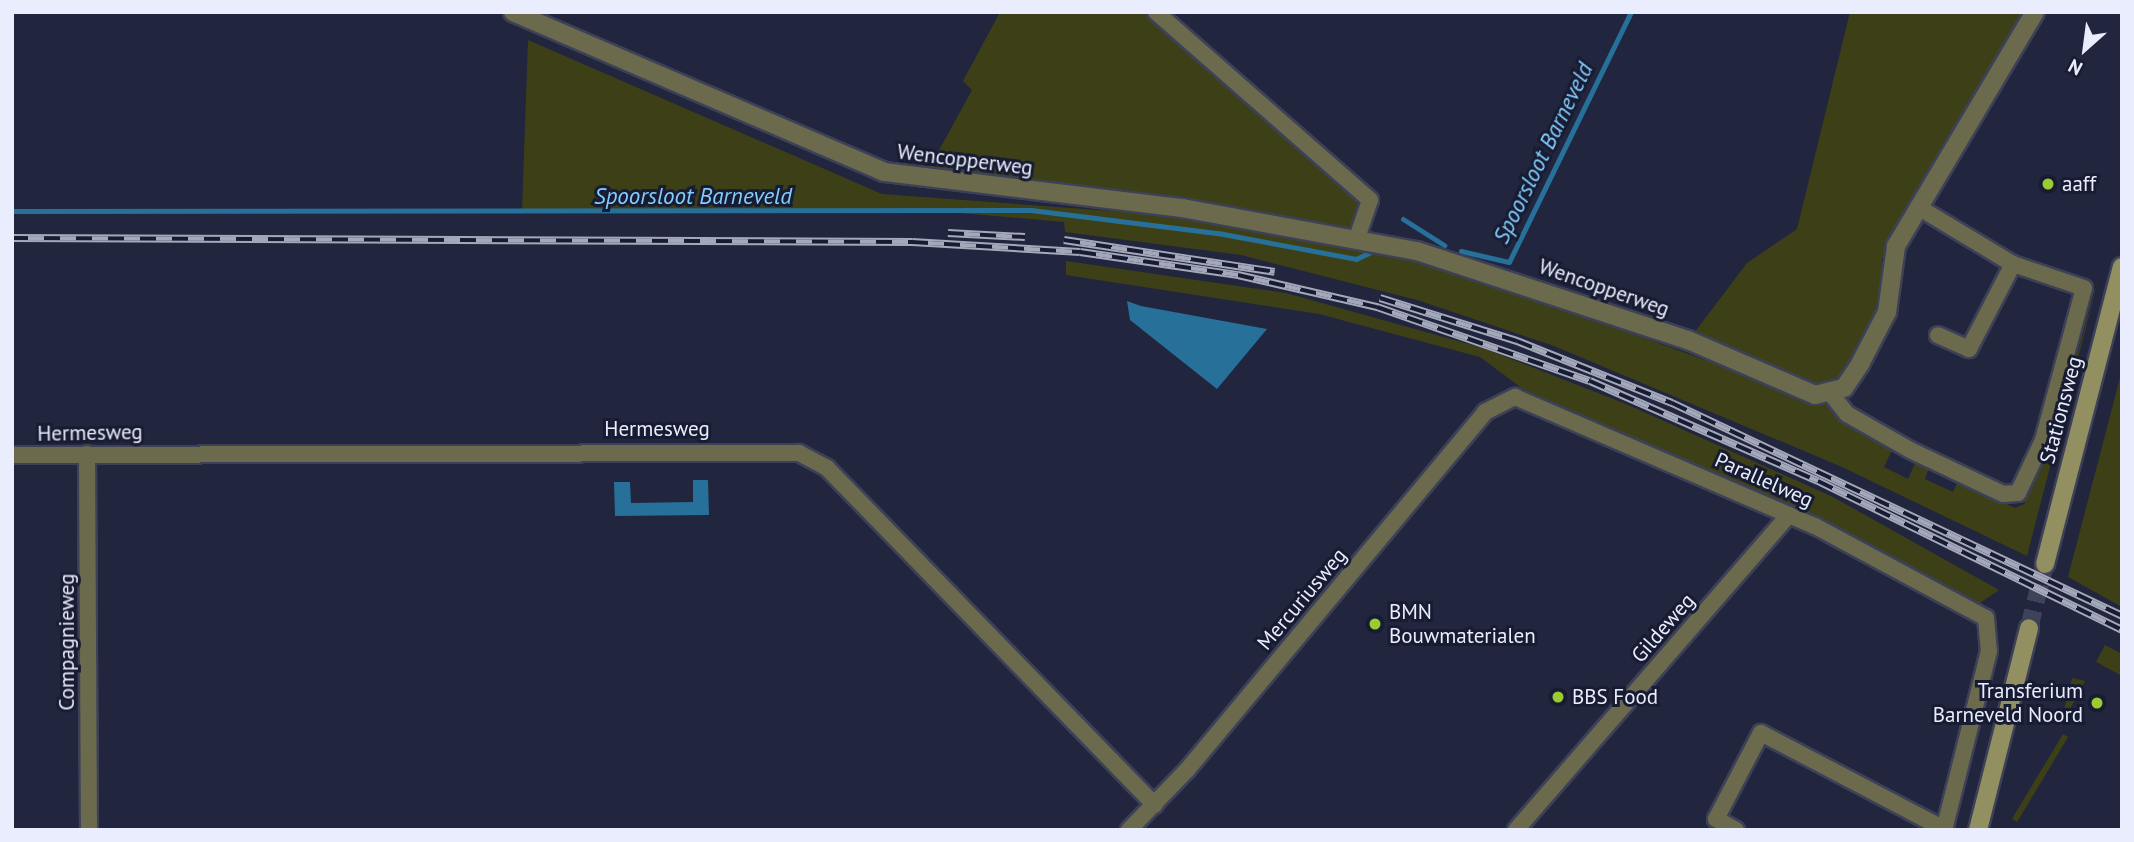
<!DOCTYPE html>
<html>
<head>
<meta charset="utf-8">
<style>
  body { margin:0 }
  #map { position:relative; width:2134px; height:842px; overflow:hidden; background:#21253d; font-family:"PT Sans",sans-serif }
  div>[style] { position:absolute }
  .green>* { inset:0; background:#3d4016; transform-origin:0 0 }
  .water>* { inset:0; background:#26709a }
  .stream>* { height:5px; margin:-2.5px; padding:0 2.5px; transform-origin:2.5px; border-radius:2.5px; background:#26709a }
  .secondary-tunnel>* { height:18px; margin-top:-9px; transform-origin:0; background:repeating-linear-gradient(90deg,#3f435a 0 18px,transparent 0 27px) }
  .roads { filter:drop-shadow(2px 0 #3d4158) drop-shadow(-2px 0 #3d4158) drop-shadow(0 2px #3d4158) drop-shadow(0 -2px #3d4158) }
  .minor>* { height:16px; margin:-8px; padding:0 8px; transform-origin:8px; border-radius:8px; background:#6b6a4d }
  .tertiary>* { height:18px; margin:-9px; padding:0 9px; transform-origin:9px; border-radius:9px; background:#6b6a4d }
  .secondary>* { height:18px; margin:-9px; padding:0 9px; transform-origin:9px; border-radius:9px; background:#929060 }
  .rail>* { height:8px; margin-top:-4px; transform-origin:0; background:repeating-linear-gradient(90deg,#171c32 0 16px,#a4a8bb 0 32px); box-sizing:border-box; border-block:2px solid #a4a8bb }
  .dots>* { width:19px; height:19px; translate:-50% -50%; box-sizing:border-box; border:4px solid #171c32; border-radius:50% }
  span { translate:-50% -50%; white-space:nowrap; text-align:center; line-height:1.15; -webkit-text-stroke:6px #171c32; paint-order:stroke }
  .street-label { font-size:21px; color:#e9edfd }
  .poi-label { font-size:21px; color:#e9edfd }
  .left { translate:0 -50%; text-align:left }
  .right { translate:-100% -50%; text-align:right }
  .water-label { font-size:23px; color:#82cdfe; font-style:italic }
  .frame { position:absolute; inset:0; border:14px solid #e9edfd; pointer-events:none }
  .north { position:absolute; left:2050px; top:14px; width:70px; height:70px; -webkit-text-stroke:5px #171c32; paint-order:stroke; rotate:208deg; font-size:19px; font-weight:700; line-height:28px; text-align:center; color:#e9edfd }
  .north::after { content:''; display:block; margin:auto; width:24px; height:32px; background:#e9edfd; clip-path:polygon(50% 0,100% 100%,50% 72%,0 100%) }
</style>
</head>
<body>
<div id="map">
  <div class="green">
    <div style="clip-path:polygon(1000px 12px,1144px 12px,1363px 206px,1353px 228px,1127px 190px,926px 174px,972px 90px,963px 81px)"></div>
    <div style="clip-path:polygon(1850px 12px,2024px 12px,1882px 259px,1880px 310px,1846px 374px,1832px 387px,1812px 387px,1694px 333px,1747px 263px,1797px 229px)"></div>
    <div style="clip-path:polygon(528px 40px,882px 194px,1180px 216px,1400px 254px,1494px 283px,1825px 404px,1844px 423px,1892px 450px,1884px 467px,1908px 479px,1916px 461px,1929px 468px,1925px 479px,1953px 492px,1958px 481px,2015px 508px,2024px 504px,2052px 445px,2100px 273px,2027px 556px,1842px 467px,1554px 346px,1417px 300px,1241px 255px,1065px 232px,1064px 222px,913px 209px,522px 210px)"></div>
    <div style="clip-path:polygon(1066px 261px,1286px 293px,1483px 348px,1626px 404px,1833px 497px,1999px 590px,1980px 603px,1820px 519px,1523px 389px,1480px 357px,1319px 314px,1066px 275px)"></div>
    <div style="clip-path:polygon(2122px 370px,2122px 607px,2068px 577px)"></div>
    <div style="clip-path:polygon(2105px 645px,2122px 654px,2122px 676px,2096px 662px)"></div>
    <div style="clip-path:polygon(2072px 678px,2085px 681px,2061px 726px,2060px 725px)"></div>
    <div style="left:2063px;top:734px;width:6px;height:99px;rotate:31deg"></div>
  </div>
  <div class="water">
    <div style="clip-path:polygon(1127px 301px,1141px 306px,1267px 329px,1217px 389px,1130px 320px)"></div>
    <div style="clip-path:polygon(693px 480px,708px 480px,709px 515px,615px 516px,614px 482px,630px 482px,631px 503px,693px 502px)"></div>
  </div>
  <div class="stream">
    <div style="left:12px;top:211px;width:1019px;rotate:-0.06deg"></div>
    <div style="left:1031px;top:210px;width:193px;rotate:7.1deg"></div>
    <div style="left:1223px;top:234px;width:135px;rotate:10.6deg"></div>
    <div style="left:1356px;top:259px;width:14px;rotate:-25deg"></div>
    <div style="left:1403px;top:219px;width:49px;rotate:32.4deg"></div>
    <div style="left:1461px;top:251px;width:49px;rotate:12.9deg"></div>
    <div style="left:1509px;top:262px;width:278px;rotate:-64deg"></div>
  </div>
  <div class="secondary-tunnel">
    <div style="left:2029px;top:628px;width:66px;rotate:-76deg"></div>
  </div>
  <div class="roads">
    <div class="minor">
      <div style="left:1156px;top:12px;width:285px;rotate:41.3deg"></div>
      <div style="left:1370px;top:200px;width:39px;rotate:109deg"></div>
      <div style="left:1918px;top:207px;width:111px;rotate:31deg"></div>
      <div style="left:1832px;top:395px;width:24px;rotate:52deg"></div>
      <div style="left:1847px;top:414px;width:73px;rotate:29.7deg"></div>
      <div style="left:1910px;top:450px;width:103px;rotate:25.3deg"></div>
      <div style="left:2003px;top:494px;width:15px;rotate:-4deg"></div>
      <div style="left:2018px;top:493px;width:59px;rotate:-64.7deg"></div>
      <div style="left:2043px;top:440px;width:157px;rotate:-74.9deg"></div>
      <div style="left:2084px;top:288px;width:75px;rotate:-161.3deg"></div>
      <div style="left:2013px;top:264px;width:96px;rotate:117.4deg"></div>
      <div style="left:1969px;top:349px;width:34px;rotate:-156deg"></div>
      <div style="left:87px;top:454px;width:376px;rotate:89.7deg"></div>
      <div style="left:12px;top:455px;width:787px;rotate:-0.15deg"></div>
      <div style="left:799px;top:453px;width:32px;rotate:28deg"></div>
      <div style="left:827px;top:468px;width:470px;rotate:45.8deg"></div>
      <div style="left:1129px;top:830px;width:83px;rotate:-46deg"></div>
      <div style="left:1187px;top:770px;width:466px;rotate:-50.2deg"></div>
      <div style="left:1485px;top:412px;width:34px;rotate:-27deg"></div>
      <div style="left:1515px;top:397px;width:327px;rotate:23.3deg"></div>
      <div style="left:1815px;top:526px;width:194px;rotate:28.3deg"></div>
      <div style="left:1986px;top:618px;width:33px;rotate:85deg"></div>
      <div style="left:1989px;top:651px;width:185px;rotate:104.1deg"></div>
      <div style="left:1516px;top:830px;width:414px;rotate:-49.1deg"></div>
      <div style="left:1736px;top:830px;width:23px;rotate:-151deg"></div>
      <div style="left:1716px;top:819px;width:97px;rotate:-62.4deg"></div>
      <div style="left:1761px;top:733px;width:207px;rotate:27.7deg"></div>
    </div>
    <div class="tertiary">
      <div style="left:513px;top:12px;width:404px;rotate:23.3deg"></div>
      <div style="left:884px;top:172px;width:300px;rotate:6.9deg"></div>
      <div style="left:1182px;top:208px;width:239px;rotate:10.4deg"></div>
      <div style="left:1417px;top:251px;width:285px;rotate:18.2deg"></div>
      <div style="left:1688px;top:340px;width:138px;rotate:23.4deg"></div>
      <div style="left:1815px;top:395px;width:30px;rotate:-14deg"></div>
      <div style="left:1844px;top:388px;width:29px;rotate:-56deg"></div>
      <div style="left:1860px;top:364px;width:59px;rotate:-62.6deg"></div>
      <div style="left:1887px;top:312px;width:67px;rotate:-82.2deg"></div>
      <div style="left:1896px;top:246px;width:272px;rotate:-59.3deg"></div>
    </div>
    <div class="secondary">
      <div style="left:2045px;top:564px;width:307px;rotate:-75.5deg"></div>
      <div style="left:1978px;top:830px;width:208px;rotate:-75.8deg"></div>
    </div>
  </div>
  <div class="rail">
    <div style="left:948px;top:233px;width:77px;rotate:3deg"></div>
    <div style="left:12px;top:238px;width:900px;rotate:0.25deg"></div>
    <div style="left:912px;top:242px;width:168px;rotate:3.4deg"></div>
    <div style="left:1080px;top:252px;width:160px;rotate:8.3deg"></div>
    <div style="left:1238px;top:275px;width:143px;rotate:13deg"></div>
    <div style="left:1377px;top:307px;width:225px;rotate:19.2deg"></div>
    <div style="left:1590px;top:381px;width:249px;rotate:23.7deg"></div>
    <div style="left:1818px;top:481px;width:339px;rotate:26.1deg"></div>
    <div style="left:1064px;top:240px;width:213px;rotate:8.6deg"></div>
    <div style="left:1380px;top:298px;width:144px;rotate:17.4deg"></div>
    <div style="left:1517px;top:341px;width:167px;rotate:21.8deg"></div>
    <div style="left:1672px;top:403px;width:498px;rotate:25.3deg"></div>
  </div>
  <div class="dots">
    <div style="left:2048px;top:184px;background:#9cca31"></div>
    <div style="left:1375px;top:624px;background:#9cca31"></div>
    <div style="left:1558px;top:697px;background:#9cca31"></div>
    <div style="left:2097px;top:703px;background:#9cca31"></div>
  </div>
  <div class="street-label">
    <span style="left:965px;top:160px;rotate:7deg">Wencopperweg</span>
    <span style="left:1604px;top:288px;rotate:19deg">Wencopperweg</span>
    <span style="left:2061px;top:410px;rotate:-75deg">Stationsweg</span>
    <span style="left:657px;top:429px">Hermesweg</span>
    <span style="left:90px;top:433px;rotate:-1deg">Hermesweg</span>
    <span style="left:1764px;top:480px;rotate:24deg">Parallelweg</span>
    <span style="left:1302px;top:599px;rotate:-50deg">Mercuriusweg</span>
    <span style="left:1663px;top:628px;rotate:-49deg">Gildeweg</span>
    <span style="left:67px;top:642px;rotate:-90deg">Compagnieweg</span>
  </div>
  <div class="poi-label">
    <span class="left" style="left:2062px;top:184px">aaff</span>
    <span class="left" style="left:1389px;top:624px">BMN<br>Bouwmaterialen</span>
    <span class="right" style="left:2083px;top:703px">Transferium<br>Barneveld Noord</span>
    <span class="left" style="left:1572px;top:697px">BBS Food</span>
  </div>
  <div class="water-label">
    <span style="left:1543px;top:153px;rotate:-64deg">Spoorsloot Barneveld</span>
    <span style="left:693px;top:196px">Spoorsloot Barneveld</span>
  </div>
  <div class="frame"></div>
  <div class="north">N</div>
</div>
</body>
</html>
